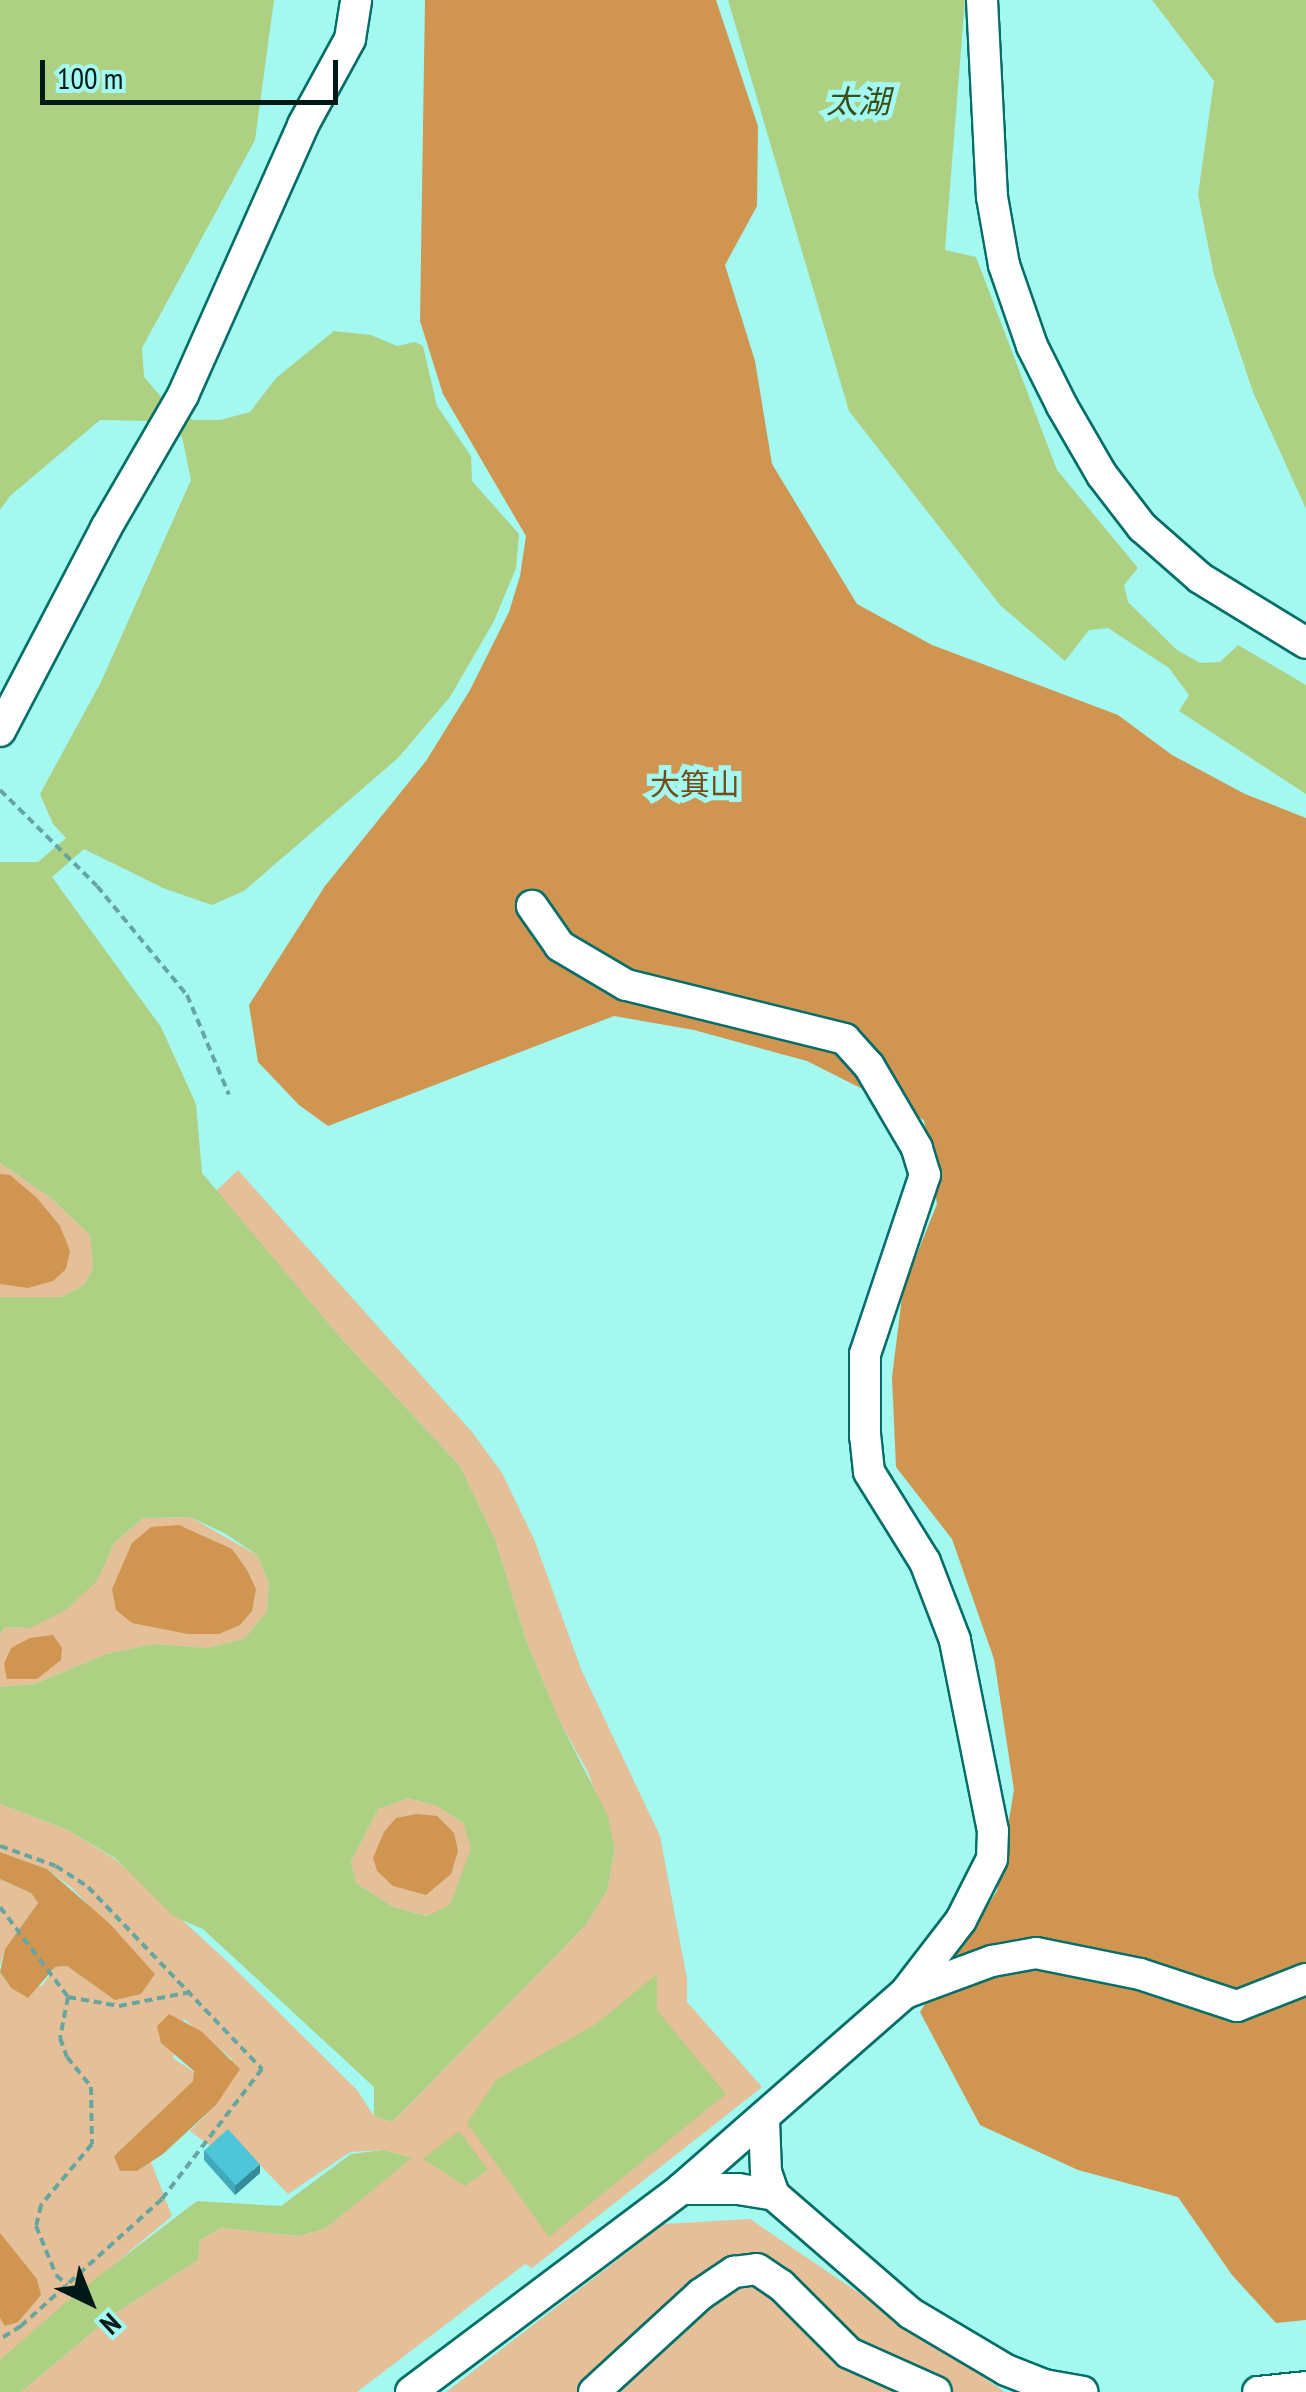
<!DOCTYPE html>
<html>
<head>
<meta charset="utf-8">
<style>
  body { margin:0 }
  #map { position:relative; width:1306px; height:2392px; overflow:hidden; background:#a3f8f0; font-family:"PT Sans Narrow","Noto Sans SC",sans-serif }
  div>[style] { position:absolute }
  .green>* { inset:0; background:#e5bf97 }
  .forest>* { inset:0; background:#cf9551 }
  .water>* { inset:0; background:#add083 }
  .path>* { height:4px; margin-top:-2px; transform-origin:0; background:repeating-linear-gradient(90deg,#67a6a0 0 8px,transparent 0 13px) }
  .roads { filter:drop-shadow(2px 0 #056e68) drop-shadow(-2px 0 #056e68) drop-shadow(0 2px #056e68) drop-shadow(0 -2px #056e68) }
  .minor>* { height:30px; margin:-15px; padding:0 15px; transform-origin:15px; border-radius:15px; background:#fff }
  .wall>* { inset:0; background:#41aaba }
  .shaded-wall>* { inset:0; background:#358b97 }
  .building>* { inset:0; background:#4cc6d8; transform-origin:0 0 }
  span { translate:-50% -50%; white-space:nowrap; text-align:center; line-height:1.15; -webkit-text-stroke:10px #a3f8f0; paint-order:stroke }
  .park-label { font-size:30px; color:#734b19 }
  .water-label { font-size:32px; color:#394f19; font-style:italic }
  .north { position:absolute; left:40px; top:2252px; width:100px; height:100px; -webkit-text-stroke:8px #a3f8f0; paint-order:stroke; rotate:137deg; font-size:28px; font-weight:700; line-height:40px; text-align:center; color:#001917 }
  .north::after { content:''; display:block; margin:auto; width:35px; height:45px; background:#001917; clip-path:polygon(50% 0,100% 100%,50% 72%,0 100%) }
  .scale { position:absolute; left:40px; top:60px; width:298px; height:45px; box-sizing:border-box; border:5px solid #001917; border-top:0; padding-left:12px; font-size:30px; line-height:35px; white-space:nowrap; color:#001917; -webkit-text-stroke:8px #a3f8f0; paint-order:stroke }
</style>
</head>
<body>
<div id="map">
  <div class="green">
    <div style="clip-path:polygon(0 1163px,51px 1198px,90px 1235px,93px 1269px,84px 1285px,62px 1297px,0 1297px)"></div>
    <div style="clip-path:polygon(238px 1170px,472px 1432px,502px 1473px,534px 1539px,581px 1669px,660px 1836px,687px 1979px,687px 2002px,762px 2087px,532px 2268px,525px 2264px,357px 2392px,21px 2392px,114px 2314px,198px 2260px,200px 2240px,221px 2228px,299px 2236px,326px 2228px,411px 2158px,384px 2150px,350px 2152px,288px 2194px,232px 2136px,213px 2148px,190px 2131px,216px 2105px,232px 2059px,184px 2019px,173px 2058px,194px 2072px,193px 2081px,114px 2156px,137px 2171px,151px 2162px,172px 2216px,0 2360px,0 1972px,11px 1988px,42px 1986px,55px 1967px,67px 1966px,116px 2000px,155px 1974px,72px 1888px,47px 1869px,0 1852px,0 1804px,68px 1830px,115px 1859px,227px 1961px,357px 2090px,374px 2116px,392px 2122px,584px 1927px,607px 1891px,615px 1848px,588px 1772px,560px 1722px,526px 1640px,495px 1539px,460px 1466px,340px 1337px,216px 1191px)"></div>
    <div style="clip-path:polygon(190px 1517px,257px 1555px,269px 1583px,267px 1611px,244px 1639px,207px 1648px,154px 1644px,107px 1654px,34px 1684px,0 1687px,0 1634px,5px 1627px,30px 1628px,97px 1581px,115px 1542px,143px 1518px)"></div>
    <div style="clip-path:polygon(408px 1798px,437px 1806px,463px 1823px,472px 1848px,451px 1905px,428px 1916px,393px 1907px,356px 1883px,351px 1862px,378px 1809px)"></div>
    <div style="clip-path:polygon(0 1879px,31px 1893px,38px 1903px,5px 1949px,0 1966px)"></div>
    <div style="clip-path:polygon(750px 2219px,1005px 2392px,446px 2392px,664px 2224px)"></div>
  </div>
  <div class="forest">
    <div style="clip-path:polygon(425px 0,716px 0,758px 126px,757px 206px,725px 265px,755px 361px,772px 464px,857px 604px,932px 645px,1118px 715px,1172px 755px,1245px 794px,1306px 818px,1306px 2320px,1276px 2323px,1232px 2275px,1178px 2197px,1078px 2170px,980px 2125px,920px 2012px,997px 1891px,1014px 1790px,994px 1659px,952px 1539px,896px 1467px,892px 1377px,903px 1289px,937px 1204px,924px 1120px,807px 1061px,694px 1030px,614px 1016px,328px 1126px,299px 1105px,258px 1062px,249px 1005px,325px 886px,426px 761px,470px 690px,509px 612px,520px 576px,526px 536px,443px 394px,420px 321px)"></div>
    <div style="clip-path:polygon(0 1174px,10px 1175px,37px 1198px,60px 1226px,70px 1251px,66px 1269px,53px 1281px,28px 1288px,0 1284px)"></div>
    <div style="clip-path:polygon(179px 1525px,232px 1549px,247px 1570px,256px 1589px,252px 1611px,240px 1625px,219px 1634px,188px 1634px,132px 1623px,116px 1610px,112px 1589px,132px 1543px,151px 1527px)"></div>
    <div style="clip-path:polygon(53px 1635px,62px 1648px,61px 1660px,37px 1679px,7px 1679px,4px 1664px,11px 1648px,30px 1638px)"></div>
    <div style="clip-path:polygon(417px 1814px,437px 1816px,454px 1833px,458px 1851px,451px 1874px,426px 1895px,393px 1886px,377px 1871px,373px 1858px,384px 1832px,396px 1818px)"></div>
    <div style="clip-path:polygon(0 1852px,47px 1869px,109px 1923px,155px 1974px,141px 1994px,115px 2000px,67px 1966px,55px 1967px,28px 1998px,11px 1988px,0 1972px,5px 1949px,38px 1903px,31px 1893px,0 1879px)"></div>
    <div style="clip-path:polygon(169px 2014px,201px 2031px,240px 2069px,216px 2105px,163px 2154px,137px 2171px,120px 2171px,114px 2156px,193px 2081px,194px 2071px,161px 2043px,157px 2026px)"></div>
    <div style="clip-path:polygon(0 2233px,37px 2279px,41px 2295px,18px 2322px,5px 2326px,0 2318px)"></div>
  </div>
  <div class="water">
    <div style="clip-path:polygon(evenodd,0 0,274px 0,255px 140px,142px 348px,144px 377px,162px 398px,193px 420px,220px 420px,250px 412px,276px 378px,334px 331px,371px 335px,397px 346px,415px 342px,423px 346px,437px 406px,471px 456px,472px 481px,519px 534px,516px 568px,494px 621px,450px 697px,398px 758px,244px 891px,212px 905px,163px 888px,84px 849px,52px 877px,161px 1027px,196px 1104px,202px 1173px,340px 1337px,460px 1466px,495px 1539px,526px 1640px,560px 1722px,608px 1816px,615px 1848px,607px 1891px,584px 1927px,392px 2122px,374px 2116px,374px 2087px,203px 1929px,173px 1916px,115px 1858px,68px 1830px,0 1804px,0 1687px,34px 1684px,107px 1654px,154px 1644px,207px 1648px,244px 1639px,267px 1611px,269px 1583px,257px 1555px,226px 1534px,190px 1517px,143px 1518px,115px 1542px,97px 1581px,66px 1610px,30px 1628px,5px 1627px,0 1634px,0 1297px,62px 1297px,84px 1285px,93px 1269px,90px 1235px,51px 1198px,0 1163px,0 862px,38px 862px,66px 838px,53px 824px,40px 794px,101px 682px,191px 480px,182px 437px,148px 421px,100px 420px,10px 496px,0 510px,0 0,408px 1798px,437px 1806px,463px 1823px,471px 1848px,450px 1905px,427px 1916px,393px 1907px,356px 1883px,351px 1862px,378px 1809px,408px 1798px)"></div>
    <div style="clip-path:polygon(728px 0,965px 0,945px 250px,976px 257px,1057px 470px,1138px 568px,1124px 585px,1128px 602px,1177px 650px,1200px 663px,1220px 662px,1238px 645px,1306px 685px,1306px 794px,1179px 711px,1189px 695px,1169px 668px,1108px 628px,1089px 630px,1065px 661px,1000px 605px,849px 411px)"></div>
    <div style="clip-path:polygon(1152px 0,1306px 0,1306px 509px,1253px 392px,1214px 275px,1198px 195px,1214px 81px)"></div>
    <div style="clip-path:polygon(657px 1974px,657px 2010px,726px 2094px,549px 2237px,467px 2123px,496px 2080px,596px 2024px)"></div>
    <div style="clip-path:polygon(459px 2131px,488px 2170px,465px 2186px,423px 2159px)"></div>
    <div style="clip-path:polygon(384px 2150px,412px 2158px,326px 2228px,299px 2236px,221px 2228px,200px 2240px,198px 2260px,114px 2314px,21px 2392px,0 2392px,0 2360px,74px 2295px,197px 2201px,281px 2206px,351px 2154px)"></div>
  </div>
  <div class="path">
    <div style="left:0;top:790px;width:136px;rotate:44.7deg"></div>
    <div style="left:97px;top:886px;width:141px;rotate:50.5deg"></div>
    <div style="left:187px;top:995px;width:108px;rotate:67.2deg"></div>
    <div style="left:0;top:1846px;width:59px;rotate:19.7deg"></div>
    <div style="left:56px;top:1866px;width:38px;rotate:33deg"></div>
    <div style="left:88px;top:1887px;width:252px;rotate:46.3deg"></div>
    <div style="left:262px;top:2069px;width:164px;rotate:127.6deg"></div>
    <div style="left:162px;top:2199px;width:190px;rotate:138deg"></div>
    <div style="left:21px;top:2326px;width:25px;rotate:148deg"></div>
    <div style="left:0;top:1907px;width:113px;rotate:52.9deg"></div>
    <div style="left:68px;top:1997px;width:42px;rotate:101deg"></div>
    <div style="left:60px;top:2038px;width:20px;rotate:70deg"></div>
    <div style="left:67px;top:2057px;width:38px;rotate:51deg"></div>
    <div style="left:91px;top:2087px;width:57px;rotate:89deg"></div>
    <div style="left:92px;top:2144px;width:80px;rotate:129.9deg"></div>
    <div style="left:41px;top:2205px;width:22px;rotate:103deg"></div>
    <div style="left:36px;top:2226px;width:53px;rotate:67.8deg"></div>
    <div style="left:56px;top:2275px;width:15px;rotate:42deg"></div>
    <div style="left:68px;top:1997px;width:52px;rotate:10deg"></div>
    <div style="left:119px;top:2006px;width:73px;rotate:-11deg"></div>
  </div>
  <div class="roads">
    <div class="minor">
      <div style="left:982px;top:0;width:197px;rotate:87.1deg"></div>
      <div style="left:992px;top:197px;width:69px;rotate:80deg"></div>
      <div style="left:1004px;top:265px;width:86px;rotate:70.9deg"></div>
      <div style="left:1032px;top:346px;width:67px;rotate:63.4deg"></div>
      <div style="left:1062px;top:406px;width:80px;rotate:59.9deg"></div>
      <div style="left:1102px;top:475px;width:66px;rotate:52.4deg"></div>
      <div style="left:1142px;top:527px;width:77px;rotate:41.3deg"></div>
      <div style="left:1200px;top:578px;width:124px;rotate:31.5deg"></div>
      <div style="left:0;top:731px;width:229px;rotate:-62.4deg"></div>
      <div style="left:106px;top:528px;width:154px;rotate:-59.9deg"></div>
      <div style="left:183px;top:395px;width:295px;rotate:-66deg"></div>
      <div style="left:303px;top:125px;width:98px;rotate:-61.3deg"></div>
      <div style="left:350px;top:39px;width:39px;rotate:-81deg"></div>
      <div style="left:908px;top:1992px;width:90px;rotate:-20.3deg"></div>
      <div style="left:992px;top:1961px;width:45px;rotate:-10.3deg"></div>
      <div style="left:1036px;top:1953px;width:106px;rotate:11.4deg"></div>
      <div style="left:1140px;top:1974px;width:102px;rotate:18.3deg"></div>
      <div style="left:1237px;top:2006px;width:74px;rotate:-21.4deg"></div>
      <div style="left:764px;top:2120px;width:52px;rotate:87.8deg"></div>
      <div style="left:766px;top:2172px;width:24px;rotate:71deg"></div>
      <div style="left:681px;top:2189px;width:57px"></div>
      <div style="left:738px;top:2189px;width:36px;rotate:9deg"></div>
      <div style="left:774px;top:2195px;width:180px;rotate:40.9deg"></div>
      <div style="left:910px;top:2313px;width:112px;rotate:30.7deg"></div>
      <div style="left:1006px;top:2370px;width:41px;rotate:21.5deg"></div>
      <div style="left:1044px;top:2385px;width:39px;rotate:10deg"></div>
      <div style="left:411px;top:2392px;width:338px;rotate:-36.9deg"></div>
      <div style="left:681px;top:2189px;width:298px;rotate:-41.2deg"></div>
      <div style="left:905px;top:1993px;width:92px;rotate:-52.5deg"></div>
      <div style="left:961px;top:1920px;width:68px;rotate:-63.1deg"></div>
      <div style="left:992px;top:1859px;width:28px;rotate:-88deg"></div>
      <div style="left:993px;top:1831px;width:195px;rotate:-101.3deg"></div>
      <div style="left:955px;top:1640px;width:84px;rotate:-111deg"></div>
      <div style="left:925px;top:1562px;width:106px;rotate:-121.9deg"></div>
      <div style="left:869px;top:1472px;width:36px;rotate:-96deg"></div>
      <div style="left:865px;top:1436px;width:82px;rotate:-90deg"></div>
      <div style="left:865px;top:1354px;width:189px;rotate:-71.5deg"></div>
      <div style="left:925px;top:1175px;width:28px;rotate:-107deg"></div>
      <div style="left:917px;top:1148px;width:95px;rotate:-120.3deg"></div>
      <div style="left:869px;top:1066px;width:36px;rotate:-132deg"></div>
      <div style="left:845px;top:1039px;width:226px;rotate:-166.1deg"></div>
      <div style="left:626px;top:985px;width:77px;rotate:-149.4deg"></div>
      <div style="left:560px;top:946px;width:49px;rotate:-125deg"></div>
      <div style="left:594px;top:2392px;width:145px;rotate:-42.5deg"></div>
      <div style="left:701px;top:2294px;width:40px;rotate:-34deg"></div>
      <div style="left:734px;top:2272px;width:23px;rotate:-7deg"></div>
      <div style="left:757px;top:2269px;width:29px;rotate:34deg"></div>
      <div style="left:781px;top:2285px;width:96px;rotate:45deg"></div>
      <div style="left:849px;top:2353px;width:95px;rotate:24.1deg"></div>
      <div style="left:1258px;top:2392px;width:48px;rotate:-5.9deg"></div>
    </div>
  </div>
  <div class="wall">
    <div style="clip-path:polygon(204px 2150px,260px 2173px,235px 2195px,204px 2160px)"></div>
  </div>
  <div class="shaded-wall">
    <div style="clip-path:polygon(260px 2164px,260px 2173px,235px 2195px,235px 2186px)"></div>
  </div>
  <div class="building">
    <div style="left:228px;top:2129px;width:47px;height:32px;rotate:48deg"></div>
  </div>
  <div class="park-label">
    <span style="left:695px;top:784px">大箕山</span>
  </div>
  <div class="water-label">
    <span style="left:858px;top:101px">太湖</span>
  </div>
  <div class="north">N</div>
  <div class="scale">100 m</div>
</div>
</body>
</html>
